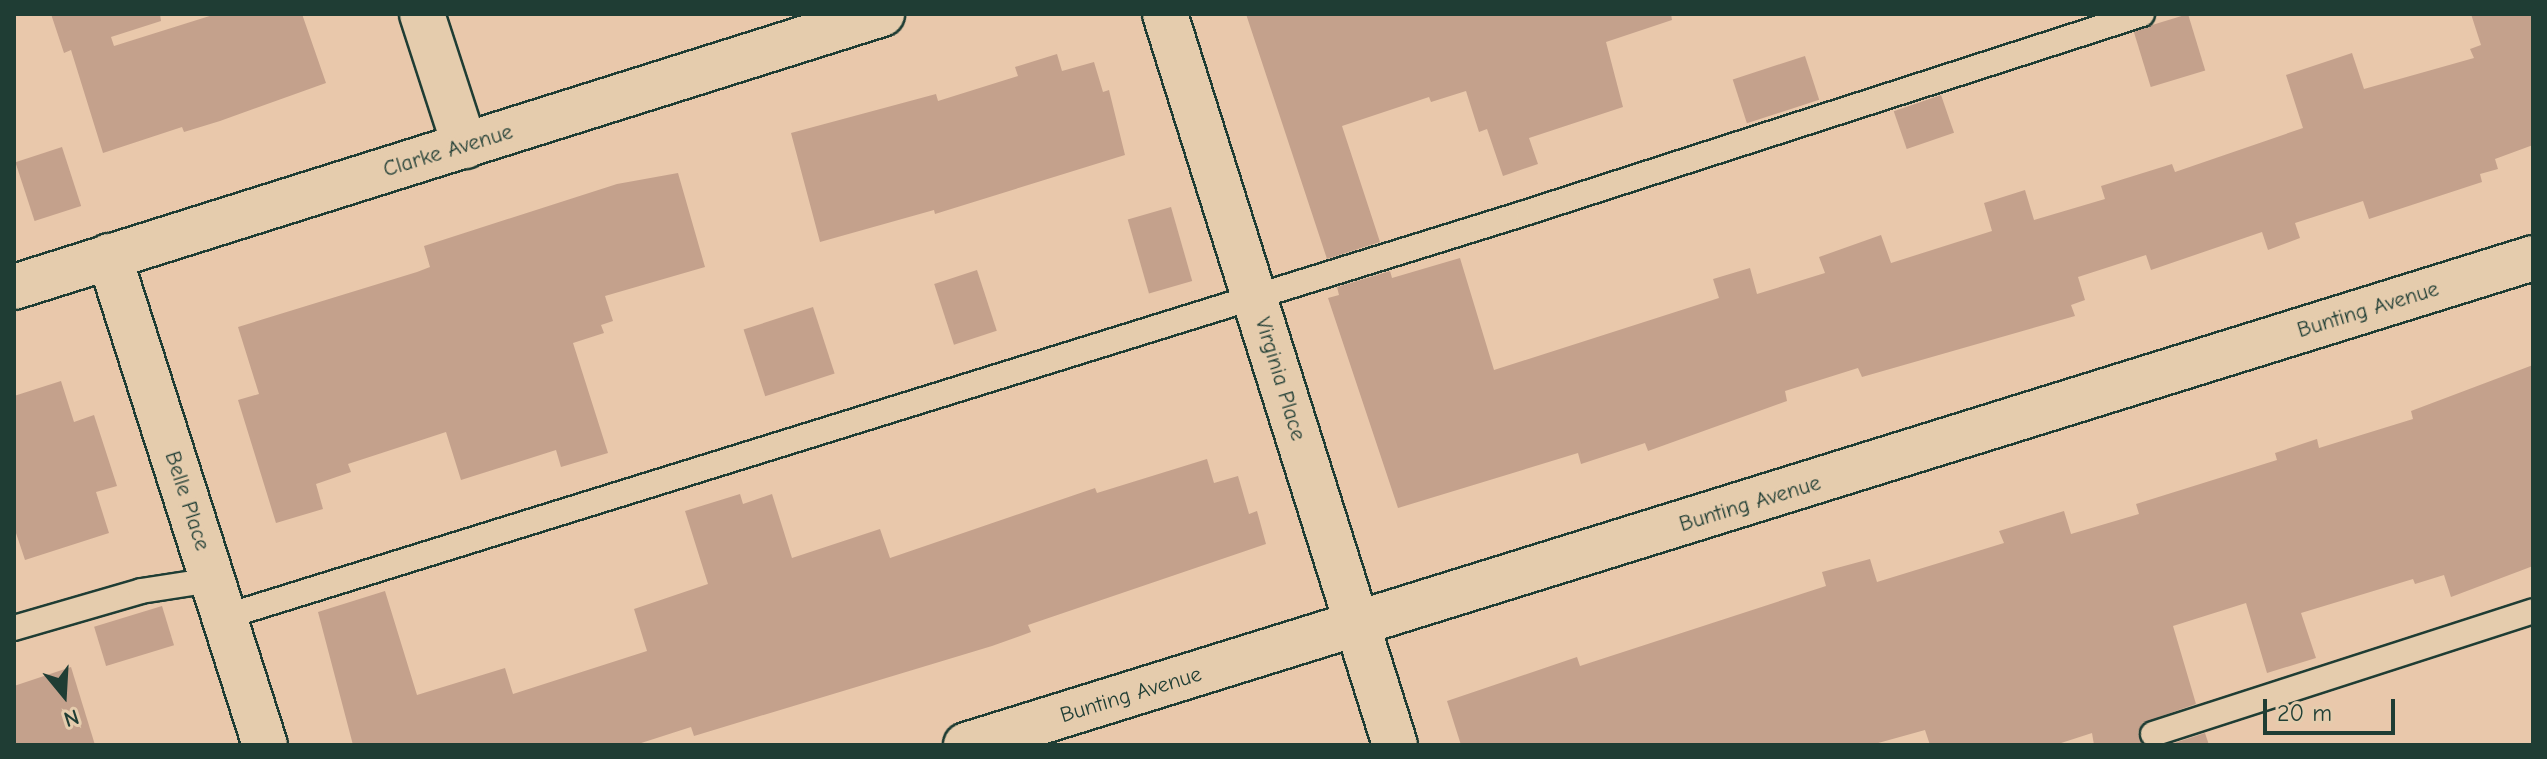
<!DOCTYPE html>
<html>
<head>
<meta charset="utf-8">
<style>
  body { margin:0 }
  #map { position:relative; width:2547px; height:759px; overflow:hidden; background:#e9c8ab; font-family:"Comic Neue",sans-serif }
  div>[style] { position:absolute }
  .building>* { inset:0; background:#c4a18c; transform-origin:0 0 }
  .roads { filter:drop-shadow(2px 0 #1f3d34) drop-shadow(-2px 0 #1f3d34) drop-shadow(0 2px #1f3d34) drop-shadow(0 -2px #1f3d34) }
  .lane>* { height:24px; margin:-12px; padding:0 12px; transform-origin:12px; border-radius:12px; background:#e5ccad }
  .street>* { height:44px; margin:-22px; padding:0 22px; transform-origin:22px; border-radius:22px; background:#e5ccad }
  span { translate:-50% -50%; white-space:nowrap; text-align:center; line-height:1.15; -webkit-text-stroke:6px #e5ccad; paint-order:stroke }
  .street-label { font-size:22px; color:#1f3d34 }
  .frame { position:absolute; inset:0; border:16px solid #1f3d34; pointer-events:none }
  .north { position:absolute; left:24px; top:655px; width:80px; height:80px; -webkit-text-stroke:6px #e5ccad; paint-order:stroke; rotate:162deg; font-size:22px; font-weight:700; line-height:32px; text-align:center; color:#1f3d34 }
  .north::after { content:''; display:block; margin:auto; width:28px; height:36px; background:#1f3d34; clip-path:polygon(50% 0,100% 100%,50% 72%,0 100%) }
  .scale { position:absolute; left:2263px; top:699px; width:132px; height:36px; box-sizing:border-box; border:4px solid #1f3d34; border-top:0; padding-left:10px; font-size:24px; line-height:28px; white-space:nowrap; color:#1f3d34; -webkit-text-stroke:6px #e5ccad; paint-order:stroke }
</style>
</head>
<body>
<div id="map">
  <div class="building">
    <div style="clip-path:polygon(51px 14px,160px 14px,161px 21px,111px 37px,114px 46px,216px 14px,302px 14px,326px 83px,220px 121px,184px 132px,182px 127px,103px 153px,71px 50px,64px 53px)"></div>
    <div style="clip-path:polygon(1246px 14px,1671px 14px,1672px 20px,1606px 42px,1623px 107px,1529px 138px,1538px 164px,1503px 176px,1487px 129px,1479px 132px,1466px 91px,1431px 102px,1429px 97px,1342px 126px,1380px 242px,1327px 259px)"></div>
    <div style="left:2188px;top:14px;width:59px;height:57px;rotate:73deg"></div>
    <div style="clip-path:polygon(2471px 14px,2533px 14px,2533px 145px,2495px 159px,2498px 169px,2480px 174px,2482px 182px,2369px 219px,2363px 201px,2295px 223px,2300px 238px,2268px 250px,2262px 232px,2151px 270px,2146px 255px,2078px 277px,2085px 300px,2071px 305px,2075px 316px,1862px 377px,1858px 368px,1785px 391px,1787px 401px,1648px 451px,1645px 443px,1581px 464px,1578px 453px,1398px 508px,1328px 298px,1339px 295px,1337px 287px,1390px 271px,1392px 278px,1460px 258px,1494px 370px,1719px 298px,1713px 279px,1750px 268px,1757px 294px,1825px 273px,1819px 257px,1881px 235px,1891px 263px,1992px 231px,1984px 203px,2025px 190px,2034px 220px,2105px 199px,2101px 186px,2172px 164px,2175px 172px,2303px 128px,2286px 75px,2352px 53px,2364px 89px,2474px 58px,2470px 49px,2481px 45px)"></div>
    <div style="clip-path:polygon(1057px 54px,1062px 71px,1094px 62px,1103px 92px,1109px 90px,1125px 155px,935px 214px,934px 210px,820px 242px,791px 133px,936px 94px,938px 101px,1018px 76px,1015px 67px)"></div>
    <div style="left:1805px;top:56px;width:46px;height:76px;rotate:72deg"></div>
    <div style="left:1941px;top:95px;width:40px;height:50px;rotate:71deg"></div>
    <div style="left:62px;top:147px;width:62px;height:49px;rotate:72deg"></div>
    <div style="clip-path:polygon(678px 173px,705px 267px,605px 296px,613px 321px,601px 325px,604px 333px,573px 343px,608px 453px,561px 467px,556px 450px,461px 480px,446px 432px,348px 464px,351px 472px,316px 484px,323px 509px,276px 523px,238px 400px,259px 394px,238px 327px,417px 272px,430px 267px,424px 246px,617px 184px)"></div>
    <div style="left:1171px;top:207px;width:77px;height:45px;rotate:74deg"></div>
    <div style="left:977px;top:270px;width:64px;height:45px;rotate:72deg"></div>
    <div style="left:813px;top:307px;width:70px;height:73px;rotate:72deg"></div>
    <div style="clip-path:polygon(2533px 365px,2533px 566px,2451px 597px,2444px 575px,2415px 584px,2413px 579px,2301px 613px,2316px 658px,2267px 673px,2246px 603px,2173px 626px,2196px 704px,2142px 723px,2138px 732px,2143px 745px,2094px 745px,2092px 733px,2055px 745px,1930px 745px,1925px 730px,1871px 745px,1461px 745px,1447px 701px,1577px 657px,1580px 666px,1826px 586px,1822px 572px,1870px 559px,1877px 582px,2004px 543px,1999px 531px,2064px 511px,2071px 534px,2139px 514px,2136px 504px,2277px 460px,2275px 453px,2317px 439px,2319px 448px,2413px 419px,2411px 411px)"></div>
    <div style="clip-path:polygon(61px 381px,74px 422px,94px 415px,117px 486px,96px 492px,109px 533px,25px 560px,14px 527px,14px 396px)"></div>
    <div style="clip-path:polygon(1207px 459px,1214px 483px,1238px 476px,1249px 514px,1257px 511px,1266px 544px,1028px 625px,1031px 632px,992px 646px,694px 736px,691px 727px,635px 745px,353px 745px,318px 612px,385px 591px,417px 695px,505px 668px,513px 694px,647px 651px,634px 609px,708px 584px,685px 511px,740px 494px,743px 504px,772px 494px,792px 558px,880px 529px,890px 558px,1095px 488px,1097px 493px)"></div>
    <div style="left:162px;top:606px;width:41px;height:71px;rotate:73deg"></div>
    <div style="clip-path:polygon(71px 667px,95px 745px,14px 745px,14px 686px)"></div>
    <div style="clip-path:polygon(2205px 733px,2209px 745px,2168px 745px)"></div>
  </div>
  <div class="roads">
    <div class="lane">
      <div style="left:224px;top:617px;width:1365px;rotate:-17.25deg"></div>
      <div style="left:1528px;top:212px;width:645px;rotate:-17.87deg"></div>
      <div style="left:14px;top:628px;width:132px;rotate:-16.2deg"></div>
      <div style="left:141px;top:591px;width:72px;rotate:-8.8deg"></div>
      <div style="left:2153px;top:734px;width:399px;rotate:-17.9deg"></div>
    </div>
    <div class="street">
      <div style="left:422px;top:14px;width:139px;rotate:72deg"></div>
      <div style="left:1165px;top:14px;width:766px;rotate:72.53deg"></div>
      <div style="left:109px;top:256px;width:513px;rotate:72.31deg"></div>
      <div style="left:14px;top:287px;width:910px;rotate:-17.46deg"></div>
      <div style="left:966px;top:745px;width:1641px;rotate:-17.26deg"></div>
    </div>
  </div>
  <div class="street-label">
    <span style="left:448px;top:151px;rotate:-17deg">Clarke Avenue</span>
    <span style="left:2368px;top:310px;rotate:-17deg">Bunting Avenue</span>
    <span style="left:1280px;top:379px;rotate:73deg">Virginia Place</span>
    <span style="left:187px;top:501px;rotate:72deg">Belle Place</span>
    <span style="left:1750px;top:504px;rotate:-17deg">Bunting Avenue</span>
    <span style="left:1131px;top:695px;rotate:-17deg">Bunting Avenue</span>
  </div>
  <div class="frame"></div>
  <div class="north">N</div>
  <div class="scale">20 m</div>
</div>
</body>
</html>
